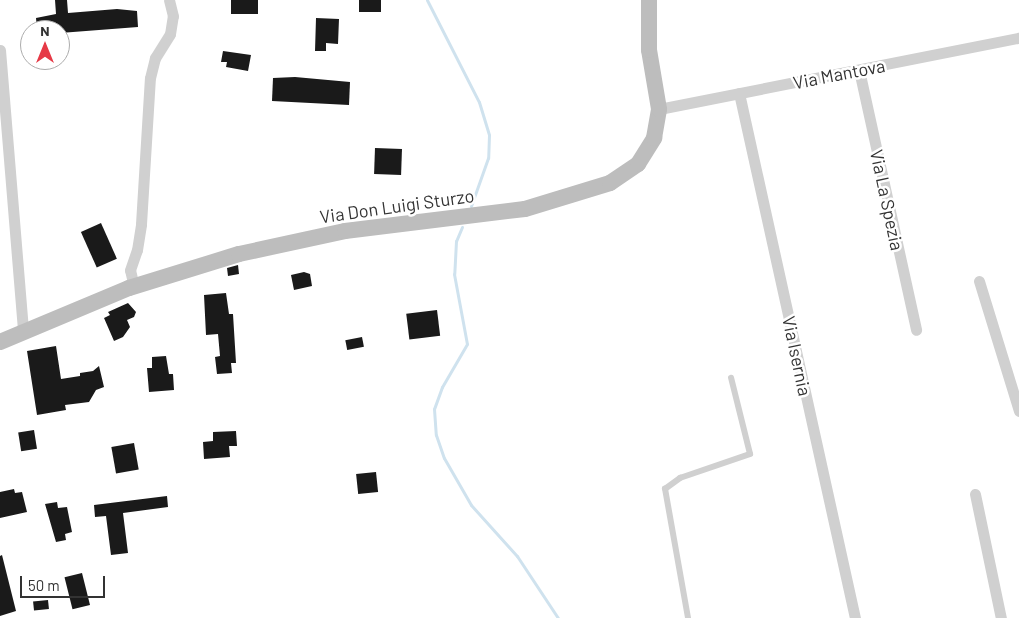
<!DOCTYPE html>
<html>
<head>
<meta charset="utf-8">
<style>
  body { margin:0 }
  #map { position:relative; width:1019px; height:618px; overflow:hidden; background:#fff; font-family:Barlow,sans-serif }
  div>[style] { position:absolute }
  .stream>* { height:3px; margin:-1.5px; padding:0 1.5px; transform-origin:1.5px; border-radius:1.5px; background:#cfe2ee }
  .building>* { inset:0; background:#1a1a1a; transform-origin:0 0 }
  .lane>* { height:5.5px; margin:-2.75px; padding:0 2.75px; transform-origin:2.75px; border-radius:2.75px; background:#d0d0d0 }
  .street>* { height:11px; margin:-5.5px; padding:0 5.5px; transform-origin:5.5px; border-radius:5.5px; background:#d0d0d0 }
  .secondary>* { height:16px; margin:-8px; padding:0 8px; transform-origin:8px; border-radius:8px; background:#bdbdbd }
  span { translate:-50% -50%; white-space:nowrap; text-align:center; line-height:1.15; -webkit-text-stroke:5px #fff; paint-order:stroke }
  .street-label { font-size:18px; color:#333 }
  .north { position:absolute; left:20px; top:20px; width:50px; height:50px; box-sizing:border-box; background:#fff; border:1px solid #adadad; border-radius:50%; rotate:0deg; font-size:14px; font-weight:700; line-height:20px; text-align:center; color:#333 }
  .north::after { content:''; display:block; margin:auto; width:18px; height:22px; background:#e63946; clip-path:polygon(50% 0,100% 100%,50% 72%,0 100%) }
  .scale { position:absolute; left:20px; top:576px; width:85px; height:22px; box-sizing:border-box; border:2px solid #333; border-top:0; padding-left:6px; font-size:15px; line-height:18px; white-space:nowrap; color:#333; -webkit-text-stroke:4px #fff; paint-order:stroke }
</style>
</head>
<body>
<div id="map">
  <div class="stream">
    <div style="left:427px;top:0;width:114px;rotate:63deg"></div>
    <div style="left:479px;top:102px;width:34px;rotate:73deg"></div>
    <div style="left:489px;top:135px;width:23px;rotate:92deg"></div>
    <div style="left:488px;top:158px;width:51px;rotate:109.5deg"></div>
    <div style="left:462px;top:227px;width:15px;rotate:113deg"></div>
    <div style="left:456px;top:241px;width:33px;rotate:93deg"></div>
    <div style="left:454px;top:274px;width:71px;rotate:79.5deg"></div>
    <div style="left:467px;top:344px;width:50px;rotate:120.2deg"></div>
    <div style="left:442px;top:387px;width:23px;rotate:110deg"></div>
    <div style="left:434px;top:409px;width:26px;rotate:86deg"></div>
    <div style="left:436px;top:435px;width:24px;rotate:71deg"></div>
    <div style="left:444px;top:458px;width:54px;rotate:60.1deg"></div>
    <div style="left:471px;top:505px;width:69px;rotate:48deg"></div>
    <div style="left:517px;top:556px;width:74px;rotate:56.5deg"></div>
  </div>
  <div class="building">
    <div style="clip-path:polygon(55px 0,67px 0,68px 13px,117px 9px,137px 11px,138px 27px,60px 33px,60px 30px,37px 30px,36px 18px,56px 14px)"></div>
    <div style="left:231px;top:0;width:27px;height:14px"></div>
    <div style="left:359px;top:0;width:22px;height:12px"></div>
    <div style="clip-path:polygon(316px 18px,339px 19px,338px 44px,326px 43px,326px 51px,315px 51px)"></div>
    <div style="clip-path:polygon(223px 51px,251px 55px,248px 71px,226px 67px,227px 62px,221px 62px)"></div>
    <div style="clip-path:polygon(295px 77px,350px 82px,349px 105px,272px 101px,273px 78px)"></div>
    <div style="left:375px;top:148px;width:27px;height:26px;rotate:2deg"></div>
    <div style="left:101px;top:223px;width:39px;height:22px;rotate:66deg"></div>
    <div style="clip-path:polygon(238px 265px,239px 274px,228px 276px,227px 268px)"></div>
    <div style="clip-path:polygon(304px 272px,310px 274px,312px 286px,294px 290px,291px 275px)"></div>
    <div style="clip-path:polygon(226px 293px,229px 314px,233px 314px,236px 363px,231px 363px,232px 373px,217px 374px,215px 357px,220px 356px,218px 334px,206px 335px,204px 295px)"></div>
    <div style="clip-path:polygon(128px 303px,136px 312px,134px 317px,127px 320px,130px 327px,123px 337px,114px 341px,104px 318px,110px 315px,108px 312px)"></div>
    <div style="left:437px;top:310px;width:26px;height:31px;rotate:83deg"></div>
    <div style="left:362px;top:337px;width:10px;height:17px;rotate:79deg"></div>
    <div style="clip-path:polygon(56px 346px,61px 379px,80px 376px,80px 373px,93px 371px,99px 366px,104px 387px,96px 390px,89px 402px,65px 405px,66px 410px,37px 415px,27px 351px)"></div>
    <div style="clip-path:polygon(166px 356px,169px 374px,173px 374px,174px 390px,149px 392px,147px 368px,152px 368px,152px 357px)"></div>
    <div style="left:34px;top:430px;width:19px;height:16px;rotate:81deg"></div>
    <div style="clip-path:polygon(236px 431px,237px 446px,229px 446px,230px 457px,204px 459px,203px 442px,213px 441px,213px 432px)"></div>
    <div style="left:134px;top:443px;width:27px;height:23px;rotate:80deg"></div>
    <div style="left:376px;top:472px;width:20px;height:20px;rotate:84deg"></div>
    <div style="clip-path:polygon(14px 489px,15px 493px,22px 492px,27px 512px,0 518px,0 492px)"></div>
    <div style="clip-path:polygon(167px 496px,168px 507px,123px 513px,128px 553px,111px 555px,106px 516px,95px 517px,94px 505px)"></div>
    <div style="clip-path:polygon(57px 502px,58px 508px,67px 507px,72px 532px,65px 534px,66px 540px,56px 542px,45px 504px)"></div>
    <div style="clip-path:polygon(2px 555px,16px 611px,0 616px,0 556px)"></div>
    <div style="left:82px;top:573px;width:33px;height:18px;rotate:76deg"></div>
    <div style="left:48px;top:600px;width:9px;height:15px;rotate:84deg"></div>
  </div>
  <div class="lane">
    <div style="left:688px;top:618px;width:131px;rotate:-100.1deg"></div>
    <div style="left:665px;top:489px;width:19px;rotate:-36deg"></div>
    <div style="left:680px;top:478px;width:74px;rotate:-18.9deg"></div>
    <div style="left:750px;top:454px;width:78px;rotate:-104deg"></div>
  </div>
  <div class="street">
    <div style="left:0;top:50px;width:282px;rotate:85.3deg"></div>
    <div style="left:859px;top:70px;width:266px;rotate:77.6deg"></div>
    <div style="left:739px;top:93px;width:538px;rotate:77.54deg"></div>
    <div style="left:659px;top:109px;width:367px;rotate:-11.2deg"></div>
    <div style="left:979px;top:281px;width:136px;rotate:72.9deg"></div>
    <div style="left:134px;top:287px;width:17px;rotate:-103deg"></div>
    <div style="left:130px;top:270px;width:21px;rotate:-71deg"></div>
    <div style="left:137px;top:250px;width:26px;rotate:-81deg"></div>
    <div style="left:141px;top:224px;width:146px;rotate:-86.5deg"></div>
    <div style="left:150px;top:78px;width:21px;rotate:-76deg"></div>
    <div style="left:155px;top:58px;width:28px;rotate:-58deg"></div>
    <div style="left:170px;top:34px;width:18px;rotate:-81deg"></div>
    <div style="left:173px;top:16px;width:16px;rotate:-104deg"></div>
    <div style="left:975px;top:494px;width:127px;rotate:78.2deg"></div>
  </div>
  <div class="secondary">
    <div style="left:0;top:342px;width:140px;rotate:-22.7deg"></div>
    <div style="left:129px;top:288px;width:115px;rotate:-17.2deg"></div>
    <div style="left:239px;top:254px;width:108px;rotate:-12.2deg"></div>
    <div style="left:345px;top:231px;width:181px;rotate:-7deg"></div>
    <div style="left:525px;top:209px;width:89px;rotate:-17deg"></div>
    <div style="left:610px;top:183px;width:34px;rotate:-34deg"></div>
    <div style="left:638px;top:164px;width:31px;rotate:-58deg"></div>
    <div style="left:654px;top:138px;width:29px;rotate:-80deg"></div>
    <div style="left:659px;top:109px;width:60px;rotate:-99.6deg"></div>
    <div style="left:649px;top:50px;width:50px;rotate:-90deg"></div>
  </div>
  <div class="street-label">
    <span style="left:839px;top:74px;rotate:-11deg">Via Mantova</span>
    <span style="left:887px;top:200px;rotate:78deg">Via La Spezia</span>
    <span style="left:397px;top:206px;rotate:-8deg">Via Don Luigi Sturzo</span>
    <span style="left:797px;top:356px;rotate:78deg">Via Isernia</span>
  </div>
  <div class="north">N</div>
  <div class="scale">50 m</div>
</div>
</body>
</html>
